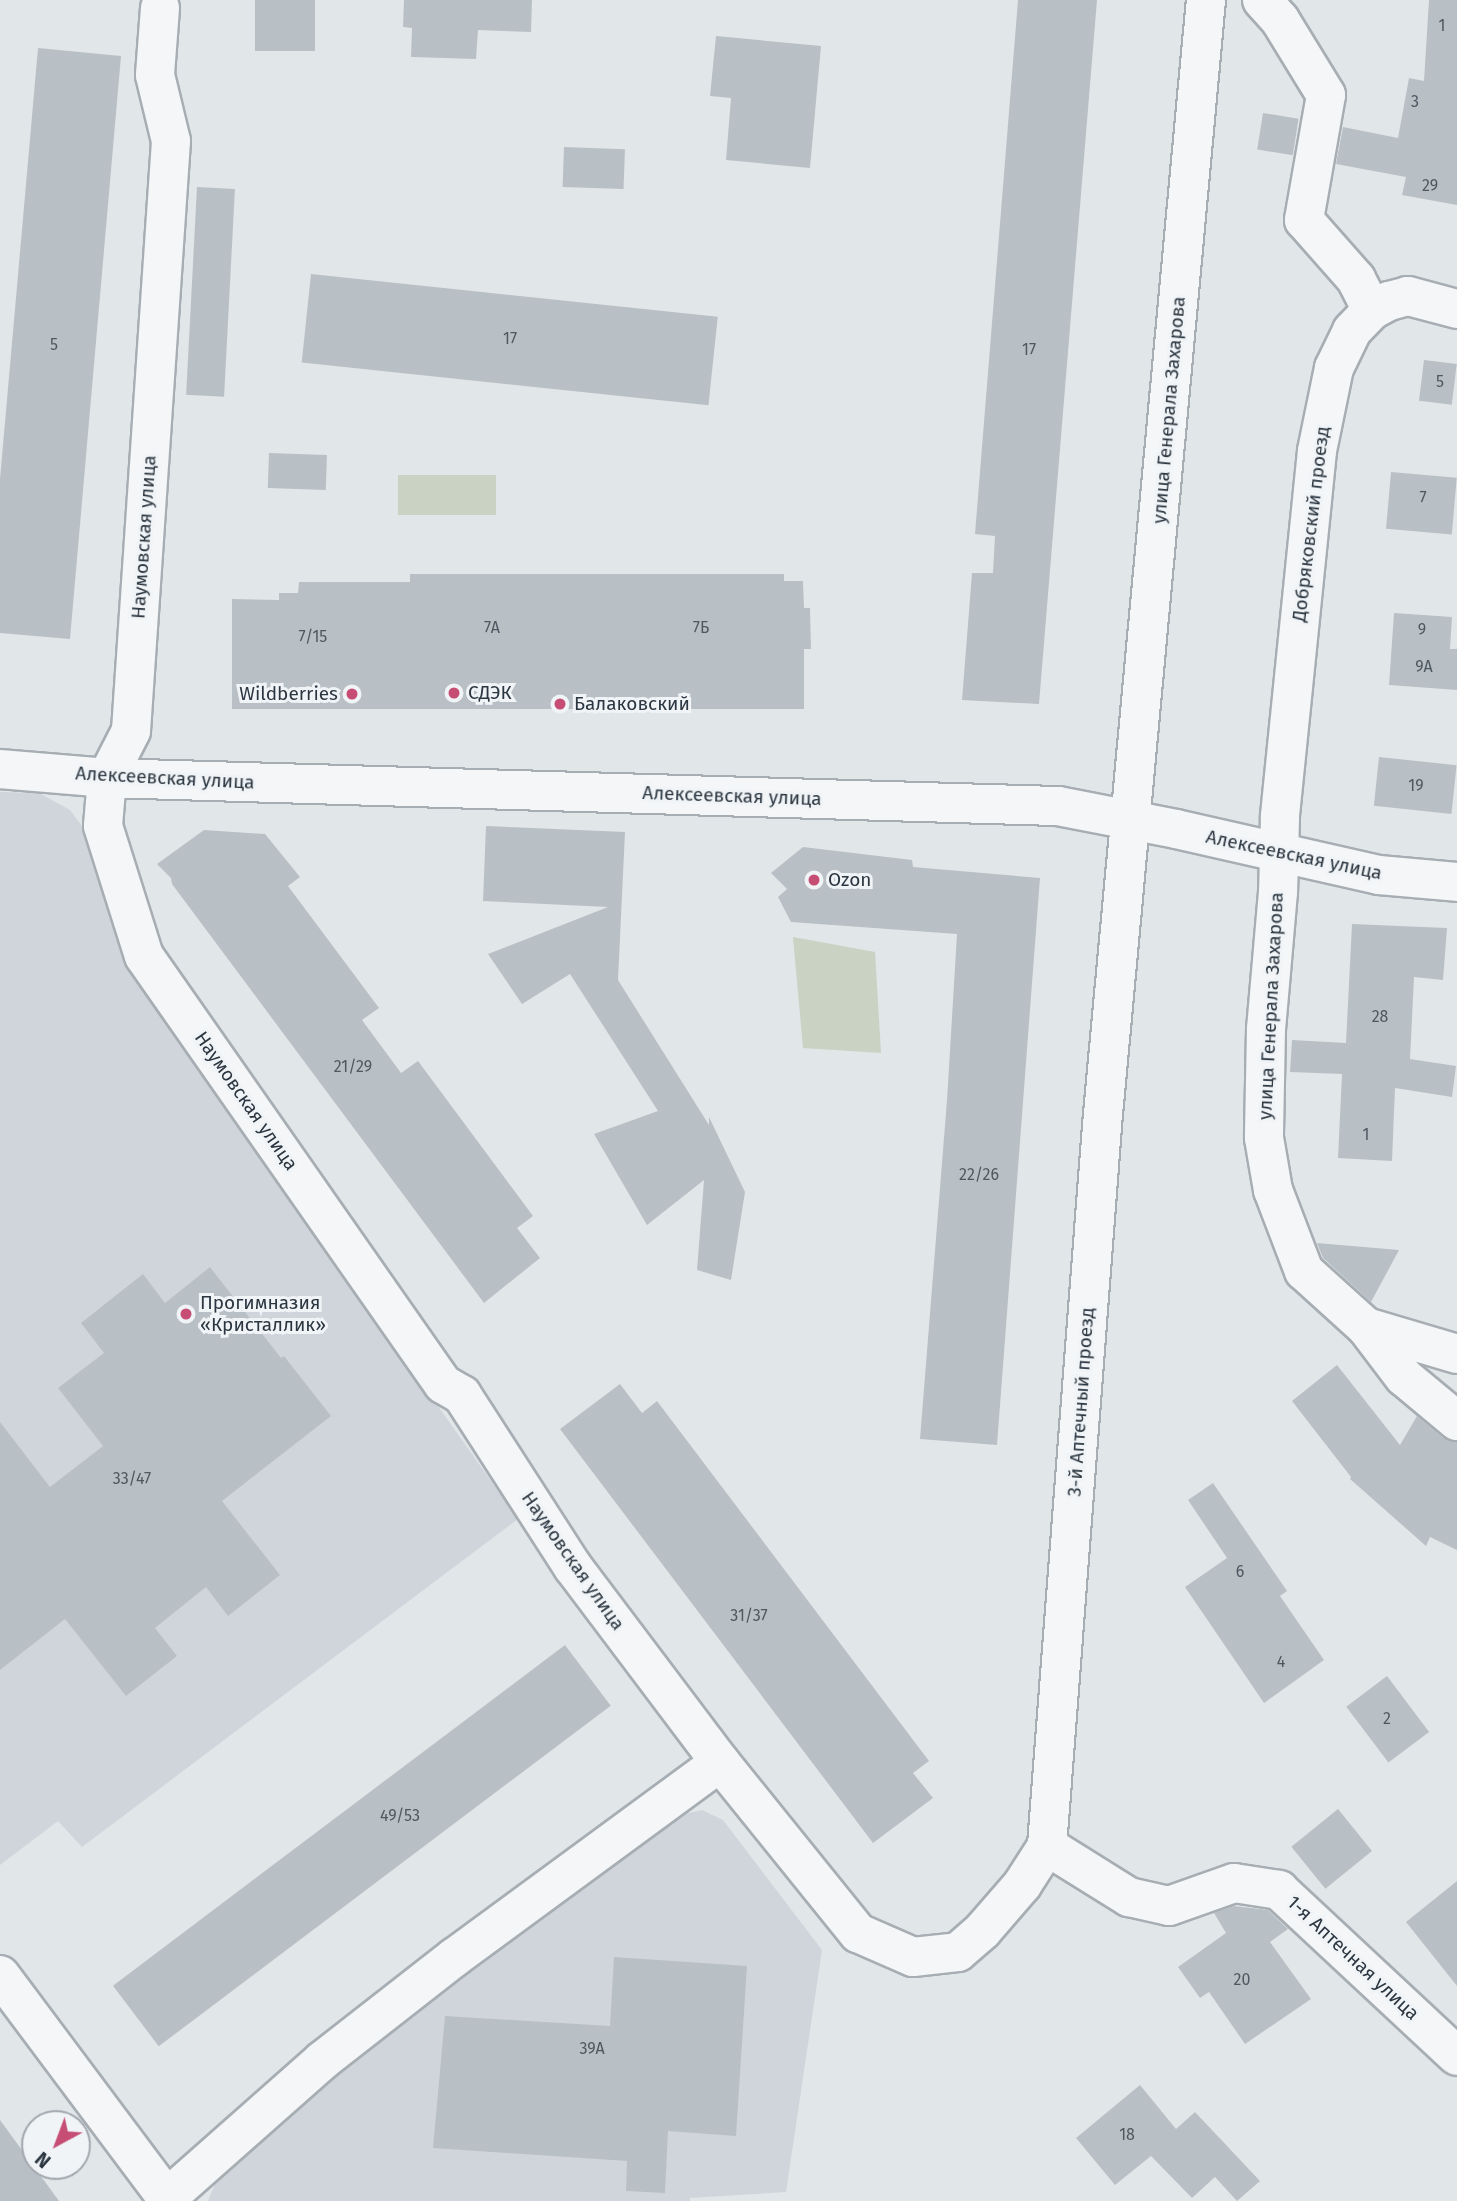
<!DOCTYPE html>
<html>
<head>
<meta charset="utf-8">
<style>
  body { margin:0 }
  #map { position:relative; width:1457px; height:2201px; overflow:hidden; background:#e1e6e9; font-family:"Fira Sans",sans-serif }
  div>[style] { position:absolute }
  .built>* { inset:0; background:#d0d5db }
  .green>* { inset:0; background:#c9d2c3; transform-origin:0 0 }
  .building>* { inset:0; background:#b9c0c5; transform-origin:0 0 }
  .roads { filter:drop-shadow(2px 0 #a7aeb3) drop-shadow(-2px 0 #a7aeb3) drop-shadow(0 2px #a7aeb3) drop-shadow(0 -2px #a7aeb3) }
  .minor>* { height:38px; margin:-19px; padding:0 19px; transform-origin:19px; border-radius:19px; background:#f4f6f8 }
  .dots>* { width:19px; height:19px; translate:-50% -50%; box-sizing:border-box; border:4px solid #f1f4f7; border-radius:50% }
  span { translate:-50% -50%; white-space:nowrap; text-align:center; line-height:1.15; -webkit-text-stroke:6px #f1f4f7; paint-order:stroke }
  .number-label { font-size:16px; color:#4e5861 }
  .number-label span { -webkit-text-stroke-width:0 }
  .street-label { font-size:19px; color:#2b3640 }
  .poi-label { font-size:19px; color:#2b3640 }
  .left { translate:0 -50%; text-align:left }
  .right { translate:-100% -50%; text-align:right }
  .north { position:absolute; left:21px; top:2110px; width:70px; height:70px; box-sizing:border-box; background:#f1f4f7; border:2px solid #a2a8ae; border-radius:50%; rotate:221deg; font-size:19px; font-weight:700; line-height:28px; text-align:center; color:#2b3640 }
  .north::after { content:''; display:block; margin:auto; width:24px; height:32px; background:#c64e74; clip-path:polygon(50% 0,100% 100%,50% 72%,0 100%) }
</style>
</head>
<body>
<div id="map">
  <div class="built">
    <div style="clip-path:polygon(0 792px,39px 793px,70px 810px,88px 834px,127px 967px,518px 1519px,82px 1847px,58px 1821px,0 1865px)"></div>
    <div style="clip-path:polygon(702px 1810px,723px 1820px,822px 1950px,786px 2192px,690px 2198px,690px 2201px,208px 2201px,222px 2167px,467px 1963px,681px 1815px)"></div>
  </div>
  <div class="green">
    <div style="left:398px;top:475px;width:98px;height:40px"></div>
    <div style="clip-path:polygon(793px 937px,875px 952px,881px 1053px,803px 1048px)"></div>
  </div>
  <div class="building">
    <div style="left:255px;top:0;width:60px;height:51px"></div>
    <div style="clip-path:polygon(404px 0,532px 0,531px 32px,478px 30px,476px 59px,411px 57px,412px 28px,403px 27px)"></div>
    <div style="clip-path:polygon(1018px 0,1097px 0,1039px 704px,962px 700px,972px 573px,993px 573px,995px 536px,975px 534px)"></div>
    <div style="clip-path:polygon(1429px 0,1457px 0,1457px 205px,1402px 195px,1406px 177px,1336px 164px,1343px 127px,1398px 138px,1409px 78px,1424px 81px)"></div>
    <div style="clip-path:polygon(716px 36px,821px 46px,810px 168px,726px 160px,731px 98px,710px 96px)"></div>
    <div style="clip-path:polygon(38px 48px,121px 56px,70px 639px,0 633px,0 479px)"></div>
    <div style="left:1263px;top:113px;width:36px;height:37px;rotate:9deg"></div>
    <div style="left:564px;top:147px;width:61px;height:40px;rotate:2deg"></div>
    <div style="left:197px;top:187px;width:38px;height:208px;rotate:3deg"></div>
    <div style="left:311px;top:274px;width:409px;height:89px;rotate:6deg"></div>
    <div style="left:1424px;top:360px;width:33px;height:41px;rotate:7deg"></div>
    <div style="left:269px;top:453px;width:58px;height:35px;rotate:2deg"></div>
    <div style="left:1391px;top:472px;width:66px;height:57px;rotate:5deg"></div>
    <div style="clip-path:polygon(410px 574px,784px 574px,784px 581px,803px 581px,804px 608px,810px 608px,811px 649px,804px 649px,804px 709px,232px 709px,232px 599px,279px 600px,279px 593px,298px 593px,299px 582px,410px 582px)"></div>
    <div style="clip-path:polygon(1394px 613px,1452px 617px,1450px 649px,1457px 649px,1457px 690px,1389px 685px)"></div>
    <div style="left:1379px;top:757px;width:78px;height:49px;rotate:6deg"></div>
    <div style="clip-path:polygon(486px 826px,625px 832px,618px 980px,709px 1125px,709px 1117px,745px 1192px,731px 1280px,697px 1270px,704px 1180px,647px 1225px,594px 1134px,658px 1111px,570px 974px,522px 1004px,488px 954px,608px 907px,483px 901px)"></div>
    <div style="clip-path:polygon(204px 830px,265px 834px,300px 877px,288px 886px,379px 1008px,362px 1020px,401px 1073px,418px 1061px,533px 1216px,517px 1228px,540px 1258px,484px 1303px,172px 884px,171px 878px,157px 864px)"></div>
    <div style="clip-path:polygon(803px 847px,912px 860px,913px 867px,1040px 878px,997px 1445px,920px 1439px,947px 1100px,957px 934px,791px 922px,778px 897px,787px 889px,771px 873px)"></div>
    <div style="clip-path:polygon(1352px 924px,1447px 928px,1443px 980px,1414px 977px,1410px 1059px,1456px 1066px,1452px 1097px,1395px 1088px,1392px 1161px,1338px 1158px,1342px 1074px,1290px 1072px,1292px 1040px,1346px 1043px)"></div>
    <div style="clip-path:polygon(1317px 1243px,1399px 1250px,1371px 1302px,1323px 1258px)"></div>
    <div style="clip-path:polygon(210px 1267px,281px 1358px,284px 1356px,331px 1416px,222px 1501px,280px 1575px,228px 1616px,206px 1587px,155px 1628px,177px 1656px,126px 1696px,65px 1619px,0 1670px,0 1422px,50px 1487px,103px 1446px,58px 1388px,104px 1353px,81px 1323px,143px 1274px,165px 1303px)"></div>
    <div style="clip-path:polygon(1337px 1365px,1400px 1445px,1417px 1416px,1443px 1438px,1457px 1442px,1457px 1550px,1430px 1537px,1426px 1546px,1350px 1479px,1351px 1477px,1292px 1401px)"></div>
    <div style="clip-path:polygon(620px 1384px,642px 1413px,657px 1401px,929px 1761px,913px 1773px,933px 1798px,873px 1843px,560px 1429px)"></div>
    <div style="clip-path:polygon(1213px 1483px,1287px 1591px,1280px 1596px,1324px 1660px,1264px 1703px,1185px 1587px,1227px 1558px,1188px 1500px)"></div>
    <div style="left:565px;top:1645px;width:76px;height:566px;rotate:53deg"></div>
    <div style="left:1387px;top:1676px;width:70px;height:51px;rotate:53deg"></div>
    <div style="left:1338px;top:1809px;width:54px;height:60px;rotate:51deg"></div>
    <div style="clip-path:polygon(1457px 1881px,1457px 1986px,1406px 1922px)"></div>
    <div style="clip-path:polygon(1234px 1906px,1268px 1910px,1288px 1929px,1270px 1942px,1311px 1999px,1245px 2044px,1209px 1992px,1200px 1998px,1178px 1967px,1226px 1933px,1214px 1913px)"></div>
    <div style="clip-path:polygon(614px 1957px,747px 1966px,736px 2136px,668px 2131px,665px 2193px,626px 2191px,627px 2161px,433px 2148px,445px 2016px,610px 2026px)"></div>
    <div style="clip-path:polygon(1140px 2085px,1176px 2129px,1195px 2112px,1260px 2181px,1237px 2201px,1215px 2177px,1192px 2198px,1151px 2156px,1115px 2185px,1076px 2138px)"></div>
    <div style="clip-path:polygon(0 2120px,59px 2201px,0 2201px)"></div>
  </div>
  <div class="roads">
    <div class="minor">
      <div style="left:1262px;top:0;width:27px;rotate:48deg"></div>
      <div style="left:1280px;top:20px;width:88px;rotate:58.5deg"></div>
      <div style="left:1326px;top:95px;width:127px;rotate:100deg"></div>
      <div style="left:1304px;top:220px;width:79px;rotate:48.6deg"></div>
      <div style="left:1356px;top:279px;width:35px;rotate:63deg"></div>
      <div style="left:160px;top:8px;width:67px;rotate:94.3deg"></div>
      <div style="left:155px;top:75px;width:68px;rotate:76.4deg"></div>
      <div style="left:171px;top:141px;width:591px;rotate:93.88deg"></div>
      <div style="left:131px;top:731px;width:53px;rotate:117.1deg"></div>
      <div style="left:107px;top:778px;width:48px;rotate:94.8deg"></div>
      <div style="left:103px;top:826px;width:136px;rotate:72.5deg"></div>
      <div style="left:144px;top:956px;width:522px;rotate:55.06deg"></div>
      <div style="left:443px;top:1384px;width:22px;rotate:30deg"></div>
      <div style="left:462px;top:1395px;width:205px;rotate:57.2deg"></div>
      <div style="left:573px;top:1567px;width:244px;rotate:53deg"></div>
      <div style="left:720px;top:1762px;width:220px;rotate:51.1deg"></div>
      <div style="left:858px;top:1933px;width:60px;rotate:23.6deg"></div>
      <div style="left:913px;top:1957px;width:45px;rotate:-6.3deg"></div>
      <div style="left:958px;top:1952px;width:33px;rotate:-41deg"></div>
      <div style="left:983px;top:1930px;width:60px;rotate:-49.1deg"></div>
      <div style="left:1022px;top:1885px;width:46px;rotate:-57.3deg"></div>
      <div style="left:1047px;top:1846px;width:734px;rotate:-85.63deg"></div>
      <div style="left:1103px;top:1114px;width:1119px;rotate:-84.72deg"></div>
      <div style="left:1457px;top:309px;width:51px;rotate:-165.1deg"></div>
      <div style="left:1408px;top:296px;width:20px;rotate:165deg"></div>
      <div style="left:1389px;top:301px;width:19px;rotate:152deg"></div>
      <div style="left:1372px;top:310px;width:29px;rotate:134deg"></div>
      <div style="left:1352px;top:331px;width:41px;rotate:115.9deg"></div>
      <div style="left:1334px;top:368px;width:85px;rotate:101.6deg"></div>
      <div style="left:1317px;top:451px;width:369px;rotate:95.8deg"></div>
      <div style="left:1280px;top:818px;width:74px;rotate:91.5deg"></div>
      <div style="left:1278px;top:892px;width:138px;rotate:95deg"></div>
      <div style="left:1266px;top:1029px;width:109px;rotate:91.1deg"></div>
      <div style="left:1264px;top:1138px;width:53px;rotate:80.2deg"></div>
      <div style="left:1273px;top:1190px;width:87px;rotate:69.1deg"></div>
      <div style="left:1304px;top:1271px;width:84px;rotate:42.1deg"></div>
      <div style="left:1366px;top:1327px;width:63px;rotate:52.8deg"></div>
      <div style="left:1404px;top:1377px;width:69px;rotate:39.7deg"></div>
      <div style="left:0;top:769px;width:107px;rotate:4.8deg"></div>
      <div style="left:107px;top:778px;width:951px;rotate:1.69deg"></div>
      <div style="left:1058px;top:806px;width:120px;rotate:11deg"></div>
      <div style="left:1176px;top:829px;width:208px;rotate:12.8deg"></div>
      <div style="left:1379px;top:875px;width:78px;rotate:5.1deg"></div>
      <div style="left:1366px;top:1327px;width:95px;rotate:16.5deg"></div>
      <div style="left:1047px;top:1846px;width:97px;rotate:31.9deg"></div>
      <div style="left:1129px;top:1897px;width:41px;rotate:12.7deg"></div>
      <div style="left:1169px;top:1906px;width:69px;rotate:-19.5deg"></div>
      <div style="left:1234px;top:1883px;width:46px;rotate:8.8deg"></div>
      <div style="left:1279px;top:1890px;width:243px;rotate:43deg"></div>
      <div style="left:0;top:1975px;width:282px;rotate:53.2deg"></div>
      <div style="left:167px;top:2198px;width:208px;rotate:-41.5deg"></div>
      <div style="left:323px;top:2060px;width:167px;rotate:-38deg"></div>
      <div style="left:455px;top:1957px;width:329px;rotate:-36.3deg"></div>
    </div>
  </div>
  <div class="dots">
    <div style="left:454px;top:693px;background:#c64e74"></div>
    <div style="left:352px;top:694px;background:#c64e74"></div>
    <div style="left:560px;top:704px;background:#c64e74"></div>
    <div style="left:814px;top:880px;background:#c64e74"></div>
    <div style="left:186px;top:1314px;background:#c64e74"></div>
  </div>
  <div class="number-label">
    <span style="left:1442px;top:26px">1</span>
    <span style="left:1415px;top:102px">3</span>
    <span style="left:1430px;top:186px">29</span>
    <span style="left:510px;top:339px">17</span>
    <span style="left:54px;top:345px">5</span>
    <span style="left:1029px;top:350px">17</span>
    <span style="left:1440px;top:382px">5</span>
    <span style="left:1423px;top:498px">7</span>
    <span style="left:492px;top:628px">7А</span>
    <span style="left:701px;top:628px">7Б</span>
    <span style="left:1422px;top:630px">9</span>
    <span style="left:313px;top:637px">7/15</span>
    <span style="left:1424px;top:667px">9А</span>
    <span style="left:1416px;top:786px">19</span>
    <span style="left:1380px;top:1017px">28</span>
    <span style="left:353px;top:1067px">21/29</span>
    <span style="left:1366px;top:1135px">1</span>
    <span style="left:979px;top:1175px">22/26</span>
    <span style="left:132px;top:1479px">33/47</span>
    <span style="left:1240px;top:1572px">6</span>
    <span style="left:749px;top:1616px">31/37</span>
    <span style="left:1281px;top:1662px">4</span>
    <span style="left:1387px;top:1719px">2</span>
    <span style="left:400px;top:1816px">49/53</span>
    <span style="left:1242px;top:1980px">20</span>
    <span style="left:592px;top:2049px">39А</span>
    <span style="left:1127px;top:2135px">18</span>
  </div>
  <div class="street-label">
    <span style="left:1169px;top:410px;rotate:-85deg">улица Генерала Захарова</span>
    <span style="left:1311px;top:524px;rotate:-83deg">Добряковский проезд</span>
    <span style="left:144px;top:537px;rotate:-86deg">Наумовская улица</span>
    <span style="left:165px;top:778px;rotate:3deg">Алексеевская улица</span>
    <span style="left:732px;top:796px;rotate:2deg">Алексеевская улица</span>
    <span style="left:1294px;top:855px;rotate:12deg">Алексеевская улица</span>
    <span style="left:1271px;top:1006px;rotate:-87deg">улица Генерала Захарова</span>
    <span style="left:246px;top:1101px;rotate:55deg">Наумовская улица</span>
    <span style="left:1081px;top:1402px;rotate:-86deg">3-й Аптечный проезд</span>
    <span style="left:573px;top:1561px;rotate:55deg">Наумовская улица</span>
    <span style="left:1353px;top:1958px;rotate:43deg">1-я Аптечная улица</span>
  </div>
  <div class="poi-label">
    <span class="left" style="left:468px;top:693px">СДЭК</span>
    <span class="right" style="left:338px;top:694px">Wildberries</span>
    <span class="left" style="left:574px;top:704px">Балаковский</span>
    <span class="left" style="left:828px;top:880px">Ozon</span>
    <span class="left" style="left:200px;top:1314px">Прогимназия<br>«Кристаллик»</span>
  </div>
  <div class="north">N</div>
</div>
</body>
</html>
